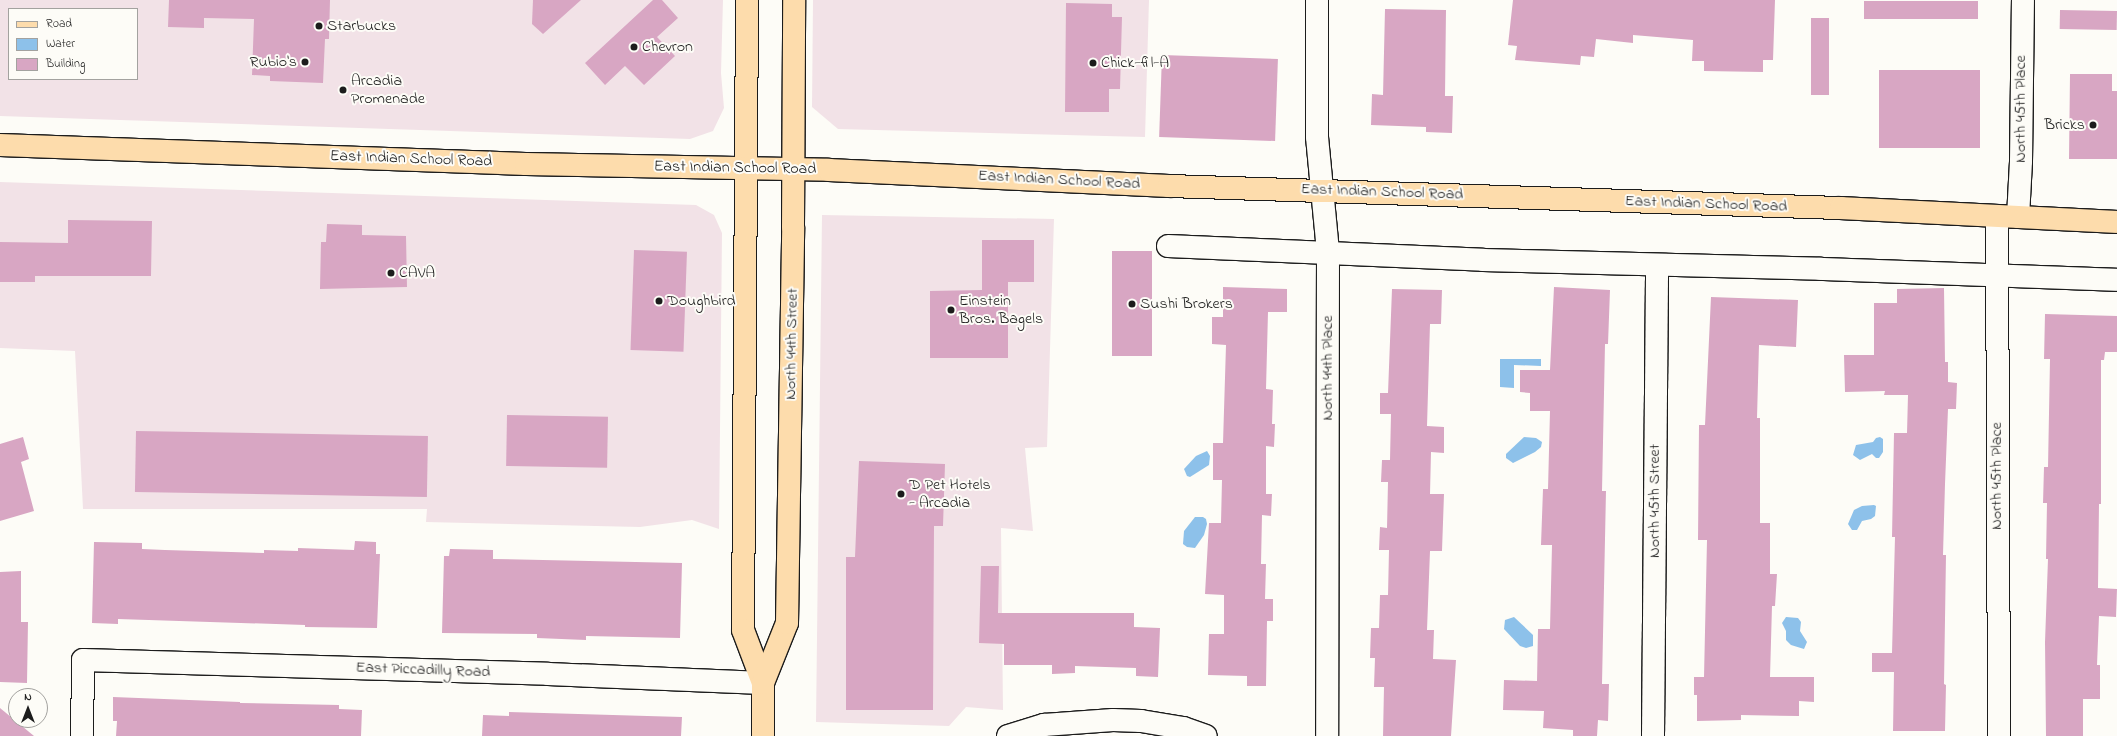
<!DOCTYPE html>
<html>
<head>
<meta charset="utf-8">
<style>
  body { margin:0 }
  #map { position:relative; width:2117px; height:736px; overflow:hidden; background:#fdfcf7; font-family:"Indie Flower",sans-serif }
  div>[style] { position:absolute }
  .built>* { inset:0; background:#f2e2e7 }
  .water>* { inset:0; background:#8dc1ea }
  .building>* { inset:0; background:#d8a6c3; transform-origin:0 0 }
  .roads { filter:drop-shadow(1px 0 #1c1c1c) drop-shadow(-1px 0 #1c1c1c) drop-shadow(0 1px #1c1c1c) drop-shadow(0 -1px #1c1c1c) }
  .minor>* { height:22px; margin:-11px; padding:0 11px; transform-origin:11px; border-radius:11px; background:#fdfcf7 }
  .major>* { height:22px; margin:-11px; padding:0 11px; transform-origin:11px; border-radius:11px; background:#fddcac }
  .dots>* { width:11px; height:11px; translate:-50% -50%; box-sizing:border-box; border:2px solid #fdfcf7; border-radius:50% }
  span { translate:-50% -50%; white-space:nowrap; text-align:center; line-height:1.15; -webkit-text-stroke:4px #fdfcf7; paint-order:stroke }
  .poi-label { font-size:16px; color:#1c1c1c }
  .left { translate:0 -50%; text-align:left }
  .right { translate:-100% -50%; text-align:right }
  .street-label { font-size:16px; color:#1c1c1c }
  .legend { position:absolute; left:8px; top:8px; width:130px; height:72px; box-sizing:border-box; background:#fdfcf7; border:1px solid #a3a29f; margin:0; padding:5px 7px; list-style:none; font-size:12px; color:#1c1c1c }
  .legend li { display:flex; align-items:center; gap:8px; height:20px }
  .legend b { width:20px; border:1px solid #a3a29f }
  .north { position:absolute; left:8px; top:688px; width:40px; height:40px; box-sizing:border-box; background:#fdfcf7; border:1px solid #a3a29f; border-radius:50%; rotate:0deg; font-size:11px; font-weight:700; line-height:16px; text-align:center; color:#1c1c1c }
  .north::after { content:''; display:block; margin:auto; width:14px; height:18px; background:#1c1c1c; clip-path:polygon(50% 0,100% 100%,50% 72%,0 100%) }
</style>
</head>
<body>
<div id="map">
  <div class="built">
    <div style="clip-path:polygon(evenodd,0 0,723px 0,721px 73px,724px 108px,713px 131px,690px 139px,0 116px,0 0,9px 9px,137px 9px,137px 79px,9px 79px,9px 9px)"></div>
    <div style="clip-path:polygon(813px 0,1149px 0,1145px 137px,838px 129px,812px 107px)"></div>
    <div style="clip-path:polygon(0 182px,696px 205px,714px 215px,722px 233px,719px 529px,692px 520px,640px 527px,426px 522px,427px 509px,83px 509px,75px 351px,0 348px)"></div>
    <div style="clip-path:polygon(822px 215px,1054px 219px,1047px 447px,1025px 448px,1033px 531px,1001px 528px,1003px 710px,966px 707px,949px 726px,816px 722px)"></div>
  </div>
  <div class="water">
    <div style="clip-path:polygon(1500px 359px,1541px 359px,1541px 366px,1514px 365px,1514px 388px,1500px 387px)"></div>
    <div style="clip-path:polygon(1524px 437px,1536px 438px,1542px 442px,1541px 447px,1535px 452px,1513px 463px,1506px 458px,1506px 454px)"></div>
    <div style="clip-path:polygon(1880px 437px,1883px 439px,1883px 452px,1879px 458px,1876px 458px,1872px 454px,1860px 460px,1853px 455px,1856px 445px,1873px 442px,1876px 438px)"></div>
    <div style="clip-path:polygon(1207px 451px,1210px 456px,1209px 465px,1190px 477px,1187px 476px,1184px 469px,1196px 456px)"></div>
    <div style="clip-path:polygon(1874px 505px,1876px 506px,1875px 516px,1871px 519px,1862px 521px,1857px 530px,1852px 530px,1848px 524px,1854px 510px,1862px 506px)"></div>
    <div style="clip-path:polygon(1195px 517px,1203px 517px,1206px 519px,1207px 524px,1204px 535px,1195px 548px,1187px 547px,1183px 544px,1184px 531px)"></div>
    <div style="clip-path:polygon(1514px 617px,1533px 635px,1533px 646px,1526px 648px,1520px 646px,1504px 629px,1505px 620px)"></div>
    <div style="clip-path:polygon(1786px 617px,1798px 618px,1801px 622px,1800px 631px,1807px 642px,1804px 649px,1791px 645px,1786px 640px,1786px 631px,1782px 623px)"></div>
  </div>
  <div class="building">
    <div style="clip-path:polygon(169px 0,330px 0,329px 39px,325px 39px,323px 83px,270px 81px,270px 76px,252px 75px,254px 19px,204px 18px,204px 28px,168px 27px)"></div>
    <div style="clip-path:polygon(533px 0,581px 0,543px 34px,532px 24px)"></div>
    <div style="clip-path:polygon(653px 0,662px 0,678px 18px,657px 37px,675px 56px,644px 85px,625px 66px,605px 85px,585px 63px)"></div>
    <div style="clip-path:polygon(1513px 0,1775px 0,1773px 60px,1763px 60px,1763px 72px,1704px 71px,1704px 61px,1692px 61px,1693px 40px,1633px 35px,1633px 43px,1596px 39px,1594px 57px,1581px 56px,1580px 65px,1515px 60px,1517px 46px,1508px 45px)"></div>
    <div style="left:1864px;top:1px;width:114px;height:18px"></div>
    <div style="clip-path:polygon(1066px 3px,1112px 4px,1112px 17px,1122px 17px,1120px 89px,1109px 89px,1109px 112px,1065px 112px)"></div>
    <div style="clip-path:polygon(1385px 9px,1446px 10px,1445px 96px,1453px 96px,1452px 133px,1426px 132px,1426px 127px,1371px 125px,1372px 94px,1383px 95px)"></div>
    <div style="left:2060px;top:10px;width:57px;height:19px;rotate:1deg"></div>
    <div style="left:1811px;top:18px;width:18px;height:77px"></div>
    <div style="left:1162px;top:55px;width:116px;height:82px;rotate:2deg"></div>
    <div style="left:1879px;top:70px;width:101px;height:78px"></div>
    <div style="clip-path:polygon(2070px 74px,2112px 74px,2112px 91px,2117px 91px,2117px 159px,2069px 159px)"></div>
    <div style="clip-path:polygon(68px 220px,152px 221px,151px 276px,35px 276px,35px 282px,0 282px,0 242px,68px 243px)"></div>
    <div style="clip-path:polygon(327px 224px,362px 225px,362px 235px,406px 236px,407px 287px,320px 289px,321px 242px,326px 242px)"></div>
    <div style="clip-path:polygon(982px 240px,1034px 240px,1034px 282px,1008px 282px,1008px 358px,930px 358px,930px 291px,982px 290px)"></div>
    <div style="left:634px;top:250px;width:53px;height:100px;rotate:2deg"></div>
    <div style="left:1112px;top:251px;width:40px;height:105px"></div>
    <div style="clip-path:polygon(1223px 287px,1287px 289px,1287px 312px,1268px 312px,1266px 389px,1273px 390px,1272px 424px,1275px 424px,1274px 447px,1266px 446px,1266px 494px,1272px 494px,1271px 516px,1262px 515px,1261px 564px,1266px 564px,1265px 599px,1273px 599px,1273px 621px,1267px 621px,1266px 686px,1247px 686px,1247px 676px,1208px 675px,1209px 634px,1224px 634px,1224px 595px,1205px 594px,1209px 523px,1221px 523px,1222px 480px,1213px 480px,1213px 443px,1223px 443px,1226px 345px,1212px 344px,1212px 317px,1223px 317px)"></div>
    <div style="clip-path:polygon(1554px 287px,1610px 290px,1608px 344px,1605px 344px,1602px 491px,1606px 491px,1602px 684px,1609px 684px,1608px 721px,1598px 720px,1597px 736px,1573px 736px,1573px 730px,1543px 728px,1544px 711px,1503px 710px,1504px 680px,1537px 681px,1538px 629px,1550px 629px,1552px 545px,1541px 545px,1543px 489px,1548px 489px,1550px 411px,1530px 411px,1530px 393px,1520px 392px,1520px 370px,1550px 370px)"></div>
    <div style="clip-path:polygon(1944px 288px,1945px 362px,1948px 362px,1948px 382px,1957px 383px,1956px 409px,1948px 409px,1945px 484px,1943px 555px,1946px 555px,1944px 684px,1946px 685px,1945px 731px,1893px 731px,1894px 672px,1872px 672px,1872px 653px,1892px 653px,1895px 537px,1892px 537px,1894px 433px,1907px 433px,1908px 395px,1884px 395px,1885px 391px,1845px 392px,1844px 355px,1874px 355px,1874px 303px,1897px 303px,1897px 289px)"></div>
    <div style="clip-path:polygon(1392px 289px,1442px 290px,1441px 324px,1430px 324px,1427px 426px,1444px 427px,1444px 453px,1431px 452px,1430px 494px,1444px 494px,1442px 551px,1430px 551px,1427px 630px,1434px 630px,1433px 659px,1456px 660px,1451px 736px,1383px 736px,1384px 687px,1374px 687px,1375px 658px,1370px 658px,1371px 628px,1379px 628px,1380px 595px,1388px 595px,1389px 550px,1379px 550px,1380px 527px,1387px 528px,1388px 482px,1381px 482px,1382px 460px,1390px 460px,1391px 414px,1380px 414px,1380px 393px,1388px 393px)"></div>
    <div style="clip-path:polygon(1711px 297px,1798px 300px,1796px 347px,1759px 345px,1757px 418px,1760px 418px,1760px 523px,1770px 523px,1770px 574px,1777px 574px,1775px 606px,1772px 606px,1770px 677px,1814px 677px,1814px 702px,1799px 701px,1799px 716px,1741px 715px,1741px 720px,1697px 721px,1697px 695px,1694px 695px,1694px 677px,1704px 677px,1707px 540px,1698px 540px,1699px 425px,1705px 425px)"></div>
    <div style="clip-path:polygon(2045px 314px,2117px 316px,2117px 352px,2105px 352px,2104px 360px,2101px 360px,2101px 504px,2099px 504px,2098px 588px,2117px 589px,2116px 617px,2099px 616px,2097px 665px,2100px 665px,2100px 699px,2083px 699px,2083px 736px,2046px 736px,2045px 642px,2048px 559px,2046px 559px,2047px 503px,2043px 503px,2044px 467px,2048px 467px,2050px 359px,2044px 359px)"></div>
    <div style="left:507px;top:415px;width:101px;height:51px;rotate:1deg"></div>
    <div style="left:136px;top:431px;width:292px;height:61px;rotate:1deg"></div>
    <div style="clip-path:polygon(23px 437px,29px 459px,21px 462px,34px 511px,0 521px,0 444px)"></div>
    <div style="clip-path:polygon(859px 461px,945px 464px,943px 526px,934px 526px,933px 710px,846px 710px,846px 557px,855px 557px)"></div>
    <div style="clip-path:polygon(355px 541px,376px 542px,376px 554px,380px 554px,377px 628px,305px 627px,305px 625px,118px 619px,118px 624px,92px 623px,94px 542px,142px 543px,142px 549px,165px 550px,264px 553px,264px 550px,298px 551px,298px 548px,354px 550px)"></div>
    <div style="clip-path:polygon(450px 549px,493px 550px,493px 559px,682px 563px,680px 638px,586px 636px,586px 640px,537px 638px,537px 634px,442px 633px,444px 556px,449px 556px)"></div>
    <div style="clip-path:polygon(981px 566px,999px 566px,998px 613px,1134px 613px,1134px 627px,1160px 628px,1158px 677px,1136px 676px,1136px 668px,1075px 666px,1075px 673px,1052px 674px,1052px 665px,1004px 665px,1004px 644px,979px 643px)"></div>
    <div style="clip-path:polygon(21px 571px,21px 622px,28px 622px,27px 683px,0 682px,0 572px)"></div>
    <div style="clip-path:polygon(113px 697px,240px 702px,240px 703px,339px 705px,339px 709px,362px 710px,361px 736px,116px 736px,117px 721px,113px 721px)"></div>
    <div style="clip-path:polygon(0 708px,34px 736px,0 736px)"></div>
    <div style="clip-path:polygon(509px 712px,682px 717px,681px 736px,482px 736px,483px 715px,509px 716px)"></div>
  </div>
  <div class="roads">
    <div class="minor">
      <div style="left:1317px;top:0;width:137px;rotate:90deg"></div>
      <div style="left:1317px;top:137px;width:116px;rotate:84.5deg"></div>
      <div style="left:1328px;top:252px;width:484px;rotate:90.1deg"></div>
      <div style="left:1997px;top:217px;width:519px;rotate:89.78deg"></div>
      <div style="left:2018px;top:217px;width:56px;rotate:-86.9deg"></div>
      <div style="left:2021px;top:161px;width:161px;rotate:-89.3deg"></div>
      <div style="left:1168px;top:246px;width:315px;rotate:2.5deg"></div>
      <div style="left:1483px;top:260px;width:338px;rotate:1.5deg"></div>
      <div style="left:1821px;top:269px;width:296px;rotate:2.1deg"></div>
      <div style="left:82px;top:736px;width:76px;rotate:-89.2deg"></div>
      <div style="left:83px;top:660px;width:465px;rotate:1.7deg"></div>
      <div style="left:548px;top:674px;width:215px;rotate:2.4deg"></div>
      <div style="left:1008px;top:736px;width:38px;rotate:-17deg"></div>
      <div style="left:1044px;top:725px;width:69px;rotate:-4.1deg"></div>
      <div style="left:1113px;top:720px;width:28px;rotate:2deg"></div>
      <div style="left:1141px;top:721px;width:43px;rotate:9.5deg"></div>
      <div style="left:1183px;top:728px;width:24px;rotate:19deg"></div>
      <div style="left:1653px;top:736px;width:471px;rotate:-89.5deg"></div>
    </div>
    <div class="major">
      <div style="left:747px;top:0;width:630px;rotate:90.36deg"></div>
      <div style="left:743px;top:630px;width:57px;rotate:69.3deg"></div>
      <div style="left:763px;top:683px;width:53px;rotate:90deg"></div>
      <div style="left:0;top:145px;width:526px;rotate:2.07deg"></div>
      <div style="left:526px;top:164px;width:303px;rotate:1.1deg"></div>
      <div style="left:829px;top:170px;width:340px;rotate:2.7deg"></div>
      <div style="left:1169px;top:186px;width:672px;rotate:1.88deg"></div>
      <div style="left:1841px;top:208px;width:276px;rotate:2.9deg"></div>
      <div style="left:763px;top:683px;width:65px;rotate:-68.2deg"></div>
      <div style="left:787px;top:623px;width:396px;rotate:-89.1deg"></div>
      <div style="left:793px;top:227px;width:227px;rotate:-89.7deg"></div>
    </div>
  </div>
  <div class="dots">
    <div style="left:319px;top:26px;background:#1c1c1c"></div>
    <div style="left:634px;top:47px;background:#1c1c1c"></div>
    <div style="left:305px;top:62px;background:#1c1c1c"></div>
    <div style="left:1093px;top:63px;background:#1c1c1c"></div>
    <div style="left:343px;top:90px;background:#1c1c1c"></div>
    <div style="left:2093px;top:125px;background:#1c1c1c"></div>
    <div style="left:391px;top:273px;background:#1c1c1c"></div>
    <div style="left:659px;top:301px;background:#1c1c1c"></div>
    <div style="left:1132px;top:304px;background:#1c1c1c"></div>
    <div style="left:951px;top:310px;background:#1c1c1c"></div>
    <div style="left:901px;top:494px;background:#1c1c1c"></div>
  </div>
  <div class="poi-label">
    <span class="left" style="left:327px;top:26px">Starbucks</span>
    <span class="left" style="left:642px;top:47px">Chevron</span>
    <span class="right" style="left:297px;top:62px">Rubio's</span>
    <span class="left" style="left:1101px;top:63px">Chick-fil-A</span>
    <span class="left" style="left:351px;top:90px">Arcadia<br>Promenade</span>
    <span class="right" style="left:2085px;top:125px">Bricks</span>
    <span class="left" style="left:399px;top:273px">CAVA</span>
    <span class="left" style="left:667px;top:301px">Doughbird</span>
    <span class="left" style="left:959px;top:310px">Einstein<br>Bros. Bagels</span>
    <span class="left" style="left:1140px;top:304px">Sushi Brokers</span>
    <span class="left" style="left:909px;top:494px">D Pet Hotels<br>- Arcadia</span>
  </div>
  <div class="street-label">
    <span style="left:2021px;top:109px;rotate:-90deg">North 45th Place</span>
    <span style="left:411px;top:159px;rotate:2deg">East Indian School Road</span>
    <span style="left:735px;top:168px;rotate:1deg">East Indian School Road</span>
    <span style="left:1059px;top:180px;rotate:3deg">East Indian School Road</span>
    <span style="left:1382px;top:192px;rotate:2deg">East Indian School Road</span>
    <span style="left:1706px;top:204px;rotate:2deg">East Indian School Road</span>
    <span style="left:792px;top:344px;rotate:-89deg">North 44th Street</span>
    <span style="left:1328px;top:368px;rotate:-90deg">North 44th Place</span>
    <span style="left:1997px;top:476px;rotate:-90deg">North 45th Place</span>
    <span style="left:1655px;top:501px;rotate:-90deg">North 45th Street</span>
    <span style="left:423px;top:670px;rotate:2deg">East Piccadilly Road</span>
  </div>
  <ul class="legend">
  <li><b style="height:5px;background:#fddcac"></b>Road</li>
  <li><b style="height:11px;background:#8dc1ea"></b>Water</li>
  <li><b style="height:11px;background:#d8a6c3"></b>Building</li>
  </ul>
  <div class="north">N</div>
</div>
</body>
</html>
